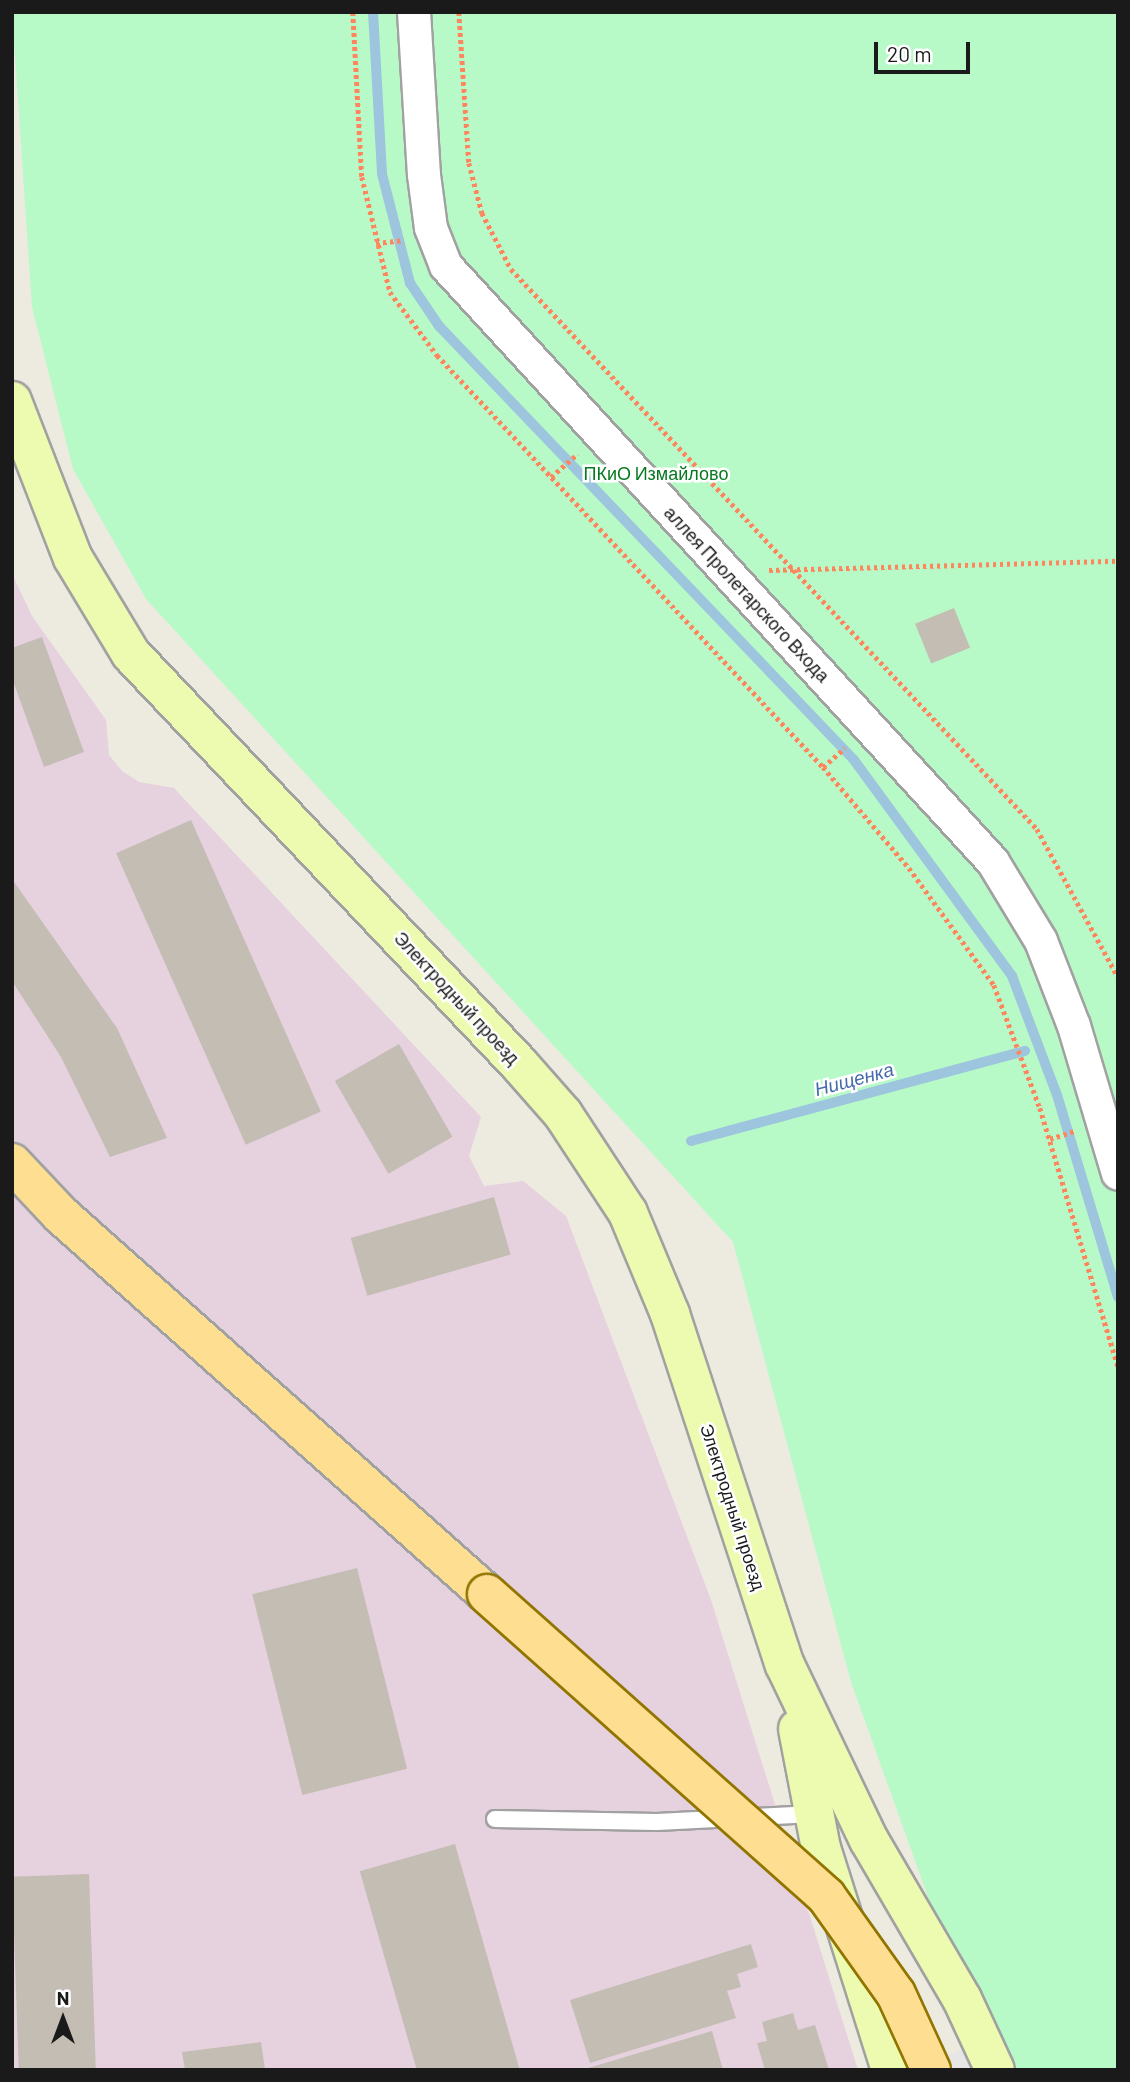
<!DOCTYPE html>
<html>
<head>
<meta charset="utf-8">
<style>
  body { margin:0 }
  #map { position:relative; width:1130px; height:2082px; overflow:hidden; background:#edeadf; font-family:Barlow,sans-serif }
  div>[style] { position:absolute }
  .industrial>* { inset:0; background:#e6d1df }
  .park>* { inset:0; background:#b8fac7 }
  .parking>* { inset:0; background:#e6e6e6 }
  .stream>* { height:10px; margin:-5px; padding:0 5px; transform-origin:5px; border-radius:5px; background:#9dc5dd }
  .building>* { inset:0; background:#c4bdb3; transform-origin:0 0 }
  .path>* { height:4.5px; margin-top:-2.25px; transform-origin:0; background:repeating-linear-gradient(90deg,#fe865f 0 3.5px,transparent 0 7px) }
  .roads { filter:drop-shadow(2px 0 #a1a1a1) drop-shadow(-2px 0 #a1a1a1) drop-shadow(0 2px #a1a1a1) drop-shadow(0 -2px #a1a1a1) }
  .lane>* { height:16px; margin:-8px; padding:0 8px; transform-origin:8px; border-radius:8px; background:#fff }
  .street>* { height:32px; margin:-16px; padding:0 16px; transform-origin:16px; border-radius:16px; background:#fff }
  .secondary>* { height:38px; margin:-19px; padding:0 19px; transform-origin:19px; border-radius:19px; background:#ecfbaf }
  .primary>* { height:38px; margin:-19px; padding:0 19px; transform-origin:19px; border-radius:19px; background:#fedf92 }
  .bridges { filter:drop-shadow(2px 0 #917500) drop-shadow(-2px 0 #917500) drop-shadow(0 2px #917500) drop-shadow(0 -2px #917500) }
  .primary-bridge>* { height:38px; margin:-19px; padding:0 19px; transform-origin:19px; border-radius:19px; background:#fedf92 }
  span { translate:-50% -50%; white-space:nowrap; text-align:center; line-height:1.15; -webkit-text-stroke:5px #fff; paint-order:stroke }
  .park-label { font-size:18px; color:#087921 }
  .street-label { font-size:18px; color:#1a1a1a }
  .water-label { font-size:19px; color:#456aac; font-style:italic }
  .frame { position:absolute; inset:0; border:14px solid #1a1a1a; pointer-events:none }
  .north { position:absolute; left:28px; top:1984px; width:70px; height:70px; -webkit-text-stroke:5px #fff; paint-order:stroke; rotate:0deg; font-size:19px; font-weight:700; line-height:28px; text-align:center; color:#1a1a1a }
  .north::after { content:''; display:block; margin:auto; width:24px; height:32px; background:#1a1a1a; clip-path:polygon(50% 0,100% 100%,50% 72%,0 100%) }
  .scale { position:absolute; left:874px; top:42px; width:96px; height:32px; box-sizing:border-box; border:4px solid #1a1a1a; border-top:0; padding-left:9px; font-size:21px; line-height:24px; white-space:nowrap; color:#1a1a1a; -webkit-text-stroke:5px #fff; paint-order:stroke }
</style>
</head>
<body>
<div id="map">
  <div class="industrial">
    <div style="clip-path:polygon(12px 574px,32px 616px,106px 720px,109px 755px,122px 771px,139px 782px,174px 788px,481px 1117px,469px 1156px,484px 1186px,523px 1181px,566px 1216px,711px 1600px,858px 2070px,12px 2070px)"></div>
  </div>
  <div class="park">
    <div style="clip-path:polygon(12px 12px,1118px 12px,1118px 2070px,990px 2070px,851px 1682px,733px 1242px,146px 599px,73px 469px,32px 307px)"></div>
  </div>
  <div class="parking">
    <div style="clip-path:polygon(965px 2049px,972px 2070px,904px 2070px)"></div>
  </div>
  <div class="stream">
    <div style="left:373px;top:12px;width:162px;rotate:86.8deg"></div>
    <div style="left:382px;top:174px;width:113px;rotate:75.6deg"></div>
    <div style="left:410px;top:283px;width:52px;rotate:56deg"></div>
    <div style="left:439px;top:326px;width:600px;rotate:46.28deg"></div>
    <div style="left:854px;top:760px;width:268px;rotate:53.8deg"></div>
    <div style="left:1012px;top:976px;width:127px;rotate:69.3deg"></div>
    <div style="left:1057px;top:1095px;width:211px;rotate:73.2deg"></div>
    <div style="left:691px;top:1141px;width:346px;rotate:-15.1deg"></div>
  </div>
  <div class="building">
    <div style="left:954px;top:608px;width:43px;height:42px;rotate:68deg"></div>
    <div style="clip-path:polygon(42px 637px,84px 752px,44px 767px,12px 678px,12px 648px)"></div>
    <div style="left:191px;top:820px;width:319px;height:82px;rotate:66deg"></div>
    <div style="clip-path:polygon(12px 879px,117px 1028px,167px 1138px,110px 1157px,61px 1057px,12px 981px)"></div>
    <div style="left:399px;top:1044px;width:107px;height:74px;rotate:60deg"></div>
    <div style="left:494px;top:1197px;width:60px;height:149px;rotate:74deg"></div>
    <div style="left:357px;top:1568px;width:207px;height:108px;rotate:76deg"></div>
    <div style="left:455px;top:1844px;width:235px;height:99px;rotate:74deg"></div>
    <div style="left:89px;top:1874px;width:196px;height:77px;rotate:88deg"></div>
    <div style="clip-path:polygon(751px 1944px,758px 1967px,737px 1974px,741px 1987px,727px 1991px,736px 2018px,590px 2063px,570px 2000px)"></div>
    <div style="clip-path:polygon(793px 2013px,798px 2030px,815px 2025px,829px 2070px,765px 2070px,757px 2043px,767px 2041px,762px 2022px)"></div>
    <div style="clip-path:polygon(712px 2031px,723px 2070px,585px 2070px,585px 2069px)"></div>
    <div style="clip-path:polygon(261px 2042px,265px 2070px,185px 2070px,182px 2052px)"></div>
  </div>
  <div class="path">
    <div style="left:353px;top:12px;width:165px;rotate:86.9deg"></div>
    <div style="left:362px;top:177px;width:118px;rotate:76.3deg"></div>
    <div style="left:390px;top:292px;width:79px;rotate:53.3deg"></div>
    <div style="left:437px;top:355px;width:565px;rotate:46.87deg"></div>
    <div style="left:823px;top:767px;width:133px;rotate:49.6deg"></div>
    <div style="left:909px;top:868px;width:145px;rotate:54deg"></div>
    <div style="left:994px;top:985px;width:131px;rotate:69.5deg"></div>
    <div style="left:1040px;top:1108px;width:270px;rotate:73.2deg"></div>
    <div style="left:459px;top:12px;width:151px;rotate:86.2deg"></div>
    <div style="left:469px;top:163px;width:52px;rotate:75.4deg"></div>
    <div style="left:482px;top:213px;width:63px;rotate:62.6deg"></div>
    <div style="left:511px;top:269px;width:768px;rotate:46.79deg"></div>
    <div style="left:1037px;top:829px;width:169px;rotate:61.3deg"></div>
    <div style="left:376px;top:243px;width:27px;rotate:-6deg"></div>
    <div style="left:551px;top:477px;width:35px;rotate:-41deg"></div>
    <div style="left:769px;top:570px;width:349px;rotate:-1.5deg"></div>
    <div style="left:823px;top:767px;width:29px;rotate:-41deg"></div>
    <div style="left:1050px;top:1139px;width:26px;rotate:-18deg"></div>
  </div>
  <div class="roads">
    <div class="lane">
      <div style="left:495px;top:1819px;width:162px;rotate:1.1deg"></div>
      <div style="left:657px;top:1822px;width:157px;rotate:-2.9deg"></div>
    </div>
    <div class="street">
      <div style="left:414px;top:12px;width:163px;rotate:86.5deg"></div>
      <div style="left:424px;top:175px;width:53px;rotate:82.5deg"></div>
      <div style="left:431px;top:228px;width:41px;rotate:68.5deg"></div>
      <div style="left:446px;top:266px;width:809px;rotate:47.45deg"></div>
      <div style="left:993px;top:862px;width:92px;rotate:58.7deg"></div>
      <div style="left:1041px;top:941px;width:91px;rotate:68.8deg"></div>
      <div style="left:1074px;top:1026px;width:154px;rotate:73.4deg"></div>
    </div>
    <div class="secondary">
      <div style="left:12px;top:401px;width:168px;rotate:68.8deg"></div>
      <div style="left:73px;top:558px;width:112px;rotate:58.9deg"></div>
      <div style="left:131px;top:654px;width:564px;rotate:46.58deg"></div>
      <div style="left:519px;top:1064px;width:67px;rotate:48.7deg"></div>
      <div style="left:563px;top:1114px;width:118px;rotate:56.7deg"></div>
      <div style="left:628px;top:1213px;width:109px;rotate:67.4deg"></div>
      <div style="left:670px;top:1314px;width:369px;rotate:71.9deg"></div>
      <div style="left:785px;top:1665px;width:194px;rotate:64.4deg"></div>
      <div style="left:869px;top:1840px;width:184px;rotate:59.7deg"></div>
      <div style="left:962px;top:1999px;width:78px;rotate:65.1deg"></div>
      <div style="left:798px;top:1729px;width:121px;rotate:79.1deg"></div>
      <div style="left:821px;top:1848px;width:233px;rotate:72.5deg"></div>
    </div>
    <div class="primary">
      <div style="left:12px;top:1163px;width:71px;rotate:46.7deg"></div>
      <div style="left:61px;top:1215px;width:570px;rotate:41.66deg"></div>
    </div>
  </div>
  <div class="bridges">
    <div class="primary-bridge">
      <div style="left:487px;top:1594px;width:454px;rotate:41.7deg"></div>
      <div style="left:826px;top:1896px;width:120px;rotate:54.5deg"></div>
      <div style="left:896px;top:1994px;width:84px;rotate:65.3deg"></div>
    </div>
  </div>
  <div class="park-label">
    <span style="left:656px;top:473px">ПКиО Измайлово</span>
  </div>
  <div class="street-label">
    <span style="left:747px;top:594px;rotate:47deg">аллея Пролетарского Входа</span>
    <span style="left:457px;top:998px;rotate:47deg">Электродный проезд</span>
    <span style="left:733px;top:1507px;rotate:72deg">Электродный проезд</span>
  </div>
  <div class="water-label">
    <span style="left:854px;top:1079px;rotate:-15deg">Нищенка</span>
  </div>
  <div class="frame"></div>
  <div class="north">N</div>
  <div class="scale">20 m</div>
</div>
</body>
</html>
